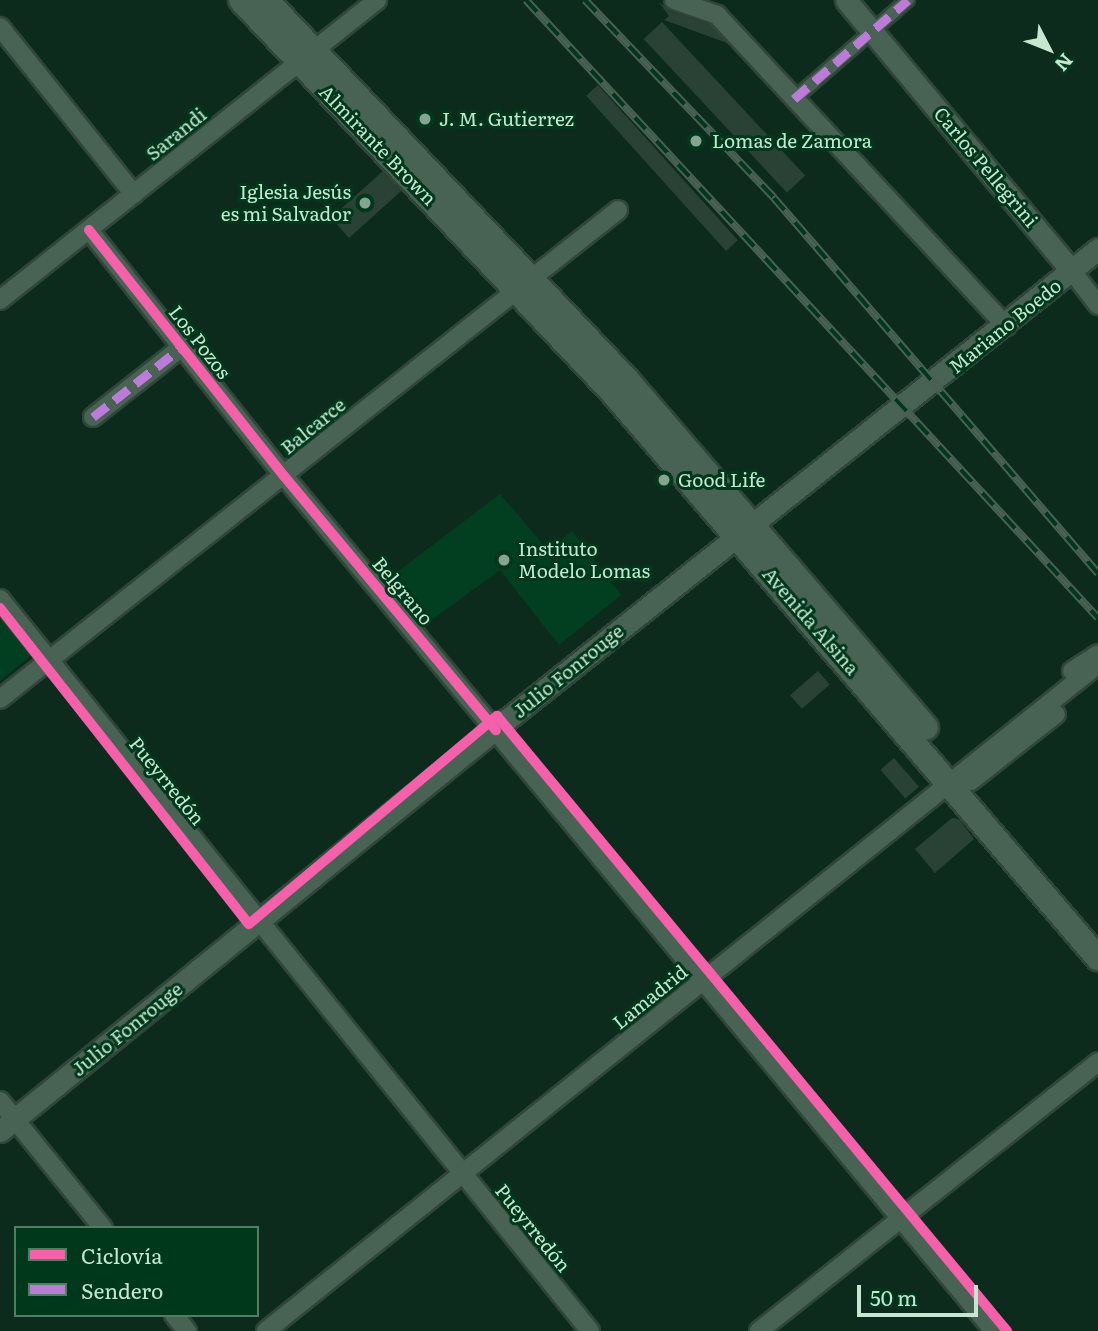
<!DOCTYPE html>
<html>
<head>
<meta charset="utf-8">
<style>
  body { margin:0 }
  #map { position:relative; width:1098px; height:1331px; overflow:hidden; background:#0d2b1c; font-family:Literata,serif }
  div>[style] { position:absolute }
  .built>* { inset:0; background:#023f21 }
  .building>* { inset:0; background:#294235; transform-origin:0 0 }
  .roads { filter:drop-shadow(2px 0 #31463a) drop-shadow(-2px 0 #31463a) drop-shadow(0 2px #31463a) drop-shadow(0 -2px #31463a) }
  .pedestrian>* { height:12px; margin:-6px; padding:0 6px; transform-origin:6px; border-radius:6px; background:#486253 }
  .minor>* { height:18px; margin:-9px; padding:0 9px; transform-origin:9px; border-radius:9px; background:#486253 }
  .tertiary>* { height:21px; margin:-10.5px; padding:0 10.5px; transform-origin:10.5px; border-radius:10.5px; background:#486253 }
  .secondary>* { height:24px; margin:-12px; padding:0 12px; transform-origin:12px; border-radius:12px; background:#486253 }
  .rail>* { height:8px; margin-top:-4px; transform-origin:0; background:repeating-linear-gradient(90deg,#00381c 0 16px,#496153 0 32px); box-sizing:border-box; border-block:2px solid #496153 }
  .quiet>* { height:9px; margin-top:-4.5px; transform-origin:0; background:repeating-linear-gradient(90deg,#bd7bd9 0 18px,transparent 0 27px) }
  .cycleway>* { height:10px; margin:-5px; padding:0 5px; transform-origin:5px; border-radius:5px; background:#f560ab }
  .dots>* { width:19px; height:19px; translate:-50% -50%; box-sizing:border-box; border:4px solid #00381c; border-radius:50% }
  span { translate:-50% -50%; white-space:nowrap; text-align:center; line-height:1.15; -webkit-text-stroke:6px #00381c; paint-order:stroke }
  .poi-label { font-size:19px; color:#c5e7cf }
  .left { translate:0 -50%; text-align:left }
  .right { translate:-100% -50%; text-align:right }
  .street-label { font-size:19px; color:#c5e7cf }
  .legend { position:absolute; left:14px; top:1226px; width:245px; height:91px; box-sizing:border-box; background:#00381c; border:2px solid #4f7e64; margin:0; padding:9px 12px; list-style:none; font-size:21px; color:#c5e7cf }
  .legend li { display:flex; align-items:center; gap:14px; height:35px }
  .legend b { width:35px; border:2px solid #4f7e64 }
  .north { position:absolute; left:1014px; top:14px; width:70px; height:70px; -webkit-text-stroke:5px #00381c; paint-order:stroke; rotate:132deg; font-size:19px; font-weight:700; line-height:28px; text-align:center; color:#c5e7cf }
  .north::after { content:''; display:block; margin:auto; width:24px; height:32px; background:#c5e7cf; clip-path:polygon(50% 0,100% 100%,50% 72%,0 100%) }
  .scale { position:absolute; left:857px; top:1285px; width:121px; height:32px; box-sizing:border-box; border:4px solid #c5e7cf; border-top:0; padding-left:9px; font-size:21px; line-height:24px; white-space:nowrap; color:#c5e7cf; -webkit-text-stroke:5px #00381c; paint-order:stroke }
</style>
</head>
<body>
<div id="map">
  <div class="built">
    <div style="clip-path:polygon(500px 494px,548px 550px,572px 531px,621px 595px,559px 645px,500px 570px,433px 619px,396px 573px)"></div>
    <div style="clip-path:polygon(0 610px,34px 653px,0 681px)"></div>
  </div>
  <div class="building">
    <div style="clip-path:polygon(658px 1px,670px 11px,711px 25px,727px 43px,664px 20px,669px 16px)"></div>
    <div style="left:662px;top:22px;width:210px;height:25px;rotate:47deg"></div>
    <div style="left:598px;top:85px;width:209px;height:16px;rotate:48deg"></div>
    <div style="left:383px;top:171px;width:27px;height:70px;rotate:48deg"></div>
    <div style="left:818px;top:671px;width:18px;height:37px;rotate:49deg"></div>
    <div style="left:894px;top:758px;width:38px;height:18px;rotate:49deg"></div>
    <div style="clip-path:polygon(952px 818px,959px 819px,974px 839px,935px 873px,915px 849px)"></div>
  </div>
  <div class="roads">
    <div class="pedestrian">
      <div style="left:794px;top:99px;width:151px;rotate:-41deg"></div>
    </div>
    <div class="minor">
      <div style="left:674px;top:0;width:46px;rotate:19.2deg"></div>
      <div style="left:717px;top:15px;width:425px;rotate:47.1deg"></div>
      <div style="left:0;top:27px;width:214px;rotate:51.3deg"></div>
      <div style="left:89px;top:230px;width:314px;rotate:51.6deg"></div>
      <div style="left:284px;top:476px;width:1111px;rotate:50.29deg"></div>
      <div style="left:1072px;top:271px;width:43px;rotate:52.6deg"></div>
      <div style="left:0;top:300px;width:482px;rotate:-38.5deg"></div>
      <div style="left:93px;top:417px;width:113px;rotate:-38.2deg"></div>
      <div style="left:0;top:599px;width:940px;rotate:51.13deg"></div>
      <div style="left:1072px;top:671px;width:31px;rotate:-33deg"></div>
      <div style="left:0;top:699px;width:788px;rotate:-38.35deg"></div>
      <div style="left:971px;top:781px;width:108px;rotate:-38.2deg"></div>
      <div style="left:0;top:1101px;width:164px;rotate:51deg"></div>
      <div style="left:174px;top:1315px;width:21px;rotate:51deg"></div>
      <div style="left:266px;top:1331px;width:1059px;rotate:-38.71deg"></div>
      <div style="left:759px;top:1331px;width:433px;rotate:-38.4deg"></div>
    </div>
    <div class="tertiary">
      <div style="left:846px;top:0;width:353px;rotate:50.2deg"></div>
      <div style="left:0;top:1131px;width:638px;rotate:-39.08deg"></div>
      <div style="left:495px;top:729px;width:771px;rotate:-38.52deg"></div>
    </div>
    <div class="secondary">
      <div style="left:241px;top:0;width:541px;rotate:46.57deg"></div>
      <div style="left:613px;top:393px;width:745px;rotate:49.36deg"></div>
      <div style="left:266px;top:0;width:526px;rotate:46.46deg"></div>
      <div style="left:628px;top:381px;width:457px;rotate:49.3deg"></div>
    </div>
  </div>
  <div class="rail">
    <div style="left:526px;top:0;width:842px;rotate:47.21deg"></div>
    <div style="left:585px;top:0;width:274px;rotate:46.3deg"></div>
    <div style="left:774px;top:198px;width:496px;rotate:49.2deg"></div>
  </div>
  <div class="quiet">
    <div style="left:794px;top:99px;width:151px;rotate:-41deg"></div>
    <div style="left:93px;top:417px;width:113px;rotate:-38.2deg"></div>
  </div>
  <div class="cycleway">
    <div style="left:89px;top:230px;width:314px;rotate:51.6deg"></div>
    <div style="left:284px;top:476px;width:331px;rotate:50.2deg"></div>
    <div style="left:0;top:608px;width:402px;rotate:51.8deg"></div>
    <div style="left:249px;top:924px;width:324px;rotate:-40deg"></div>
    <div style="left:497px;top:716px;width:799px;rotate:50.33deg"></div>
  </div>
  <div class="dots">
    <div style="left:425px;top:119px;background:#85a590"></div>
    <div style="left:696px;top:141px;background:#85a590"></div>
    <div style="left:365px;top:203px;background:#85a590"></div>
    <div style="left:664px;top:480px;background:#85a590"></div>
    <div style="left:504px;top:560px;background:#85a590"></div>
  </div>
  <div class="poi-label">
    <span class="left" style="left:439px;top:119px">J. M. Gutierrez</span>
    <span class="left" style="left:712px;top:141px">Lomas de Zamora</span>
    <span class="right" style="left:351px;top:203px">Iglesia Jesús<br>es mi Salvador</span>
    <span class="left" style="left:678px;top:480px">Good Life</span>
    <span class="left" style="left:518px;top:560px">Instituto<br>Modelo Lomas</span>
  </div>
  <div class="street-label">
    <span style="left:176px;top:134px;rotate:-39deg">Sarandi</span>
    <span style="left:378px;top:145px;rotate:46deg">Almirante Brown</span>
    <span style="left:986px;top:167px;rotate:50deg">Carlos Pellegrini</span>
    <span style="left:1005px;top:326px;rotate:-39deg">Mariano Boedo</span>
    <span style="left:200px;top:342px;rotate:52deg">Los Pozos</span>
    <span style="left:313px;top:426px;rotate:-39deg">Balcarce</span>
    <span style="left:403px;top:591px;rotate:50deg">Belgrano</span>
    <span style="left:811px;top:621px;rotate:49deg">Avenida Alsina</span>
    <span style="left:568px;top:671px;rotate:-39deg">Julio Fonrouge</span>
    <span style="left:167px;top:781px;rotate:51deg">Pueyrredón</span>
    <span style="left:650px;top:997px;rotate:-39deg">Lamadrid</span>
    <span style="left:127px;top:1029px;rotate:-39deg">Julio Fonrouge</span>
    <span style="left:533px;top:1228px;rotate:51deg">Pueyrredón</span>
  </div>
  <ul class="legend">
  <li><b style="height:9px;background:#f560ab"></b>Ciclovía</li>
  <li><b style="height:9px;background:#bd7bd9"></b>Sendero</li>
  </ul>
  <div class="north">N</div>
  <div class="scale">50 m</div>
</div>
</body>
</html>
